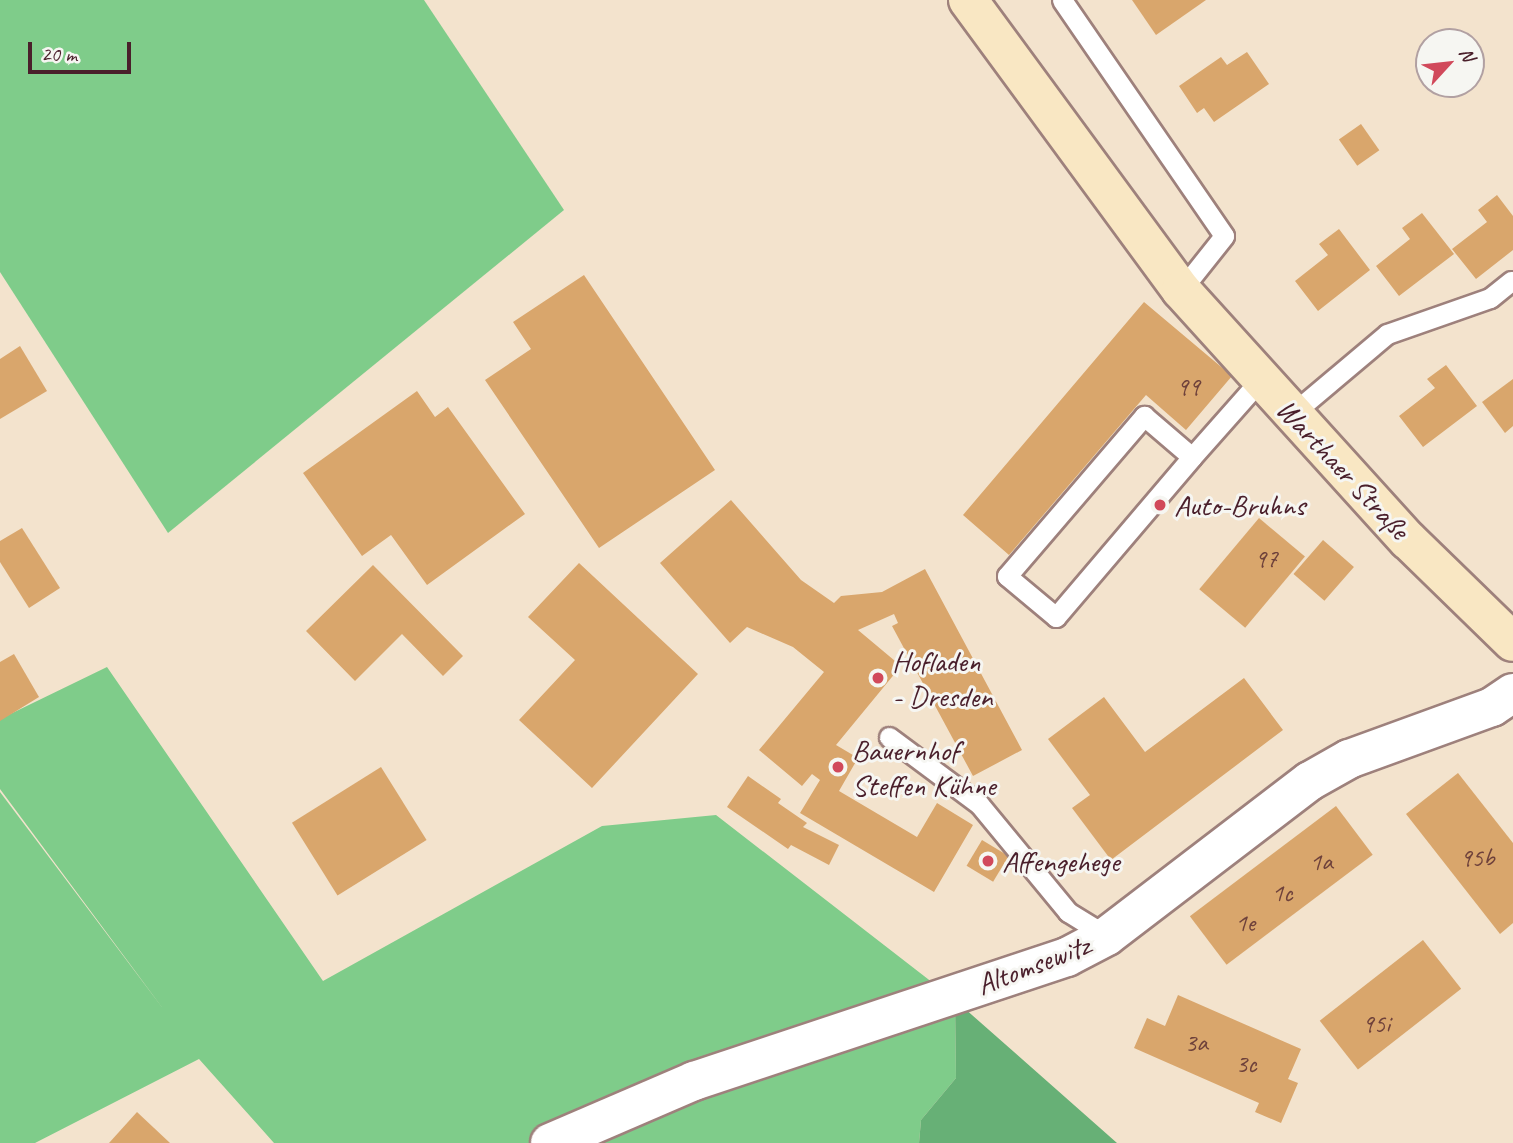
<!DOCTYPE html>
<html>
<head>
<meta charset="utf-8">
<style>
  body { margin:0 }
  #map { position:relative; width:1513px; height:1143px; overflow:hidden; background:#f3e3cd; font-family:Caveat,sans-serif }
  div>[style] { position:absolute }
  .green>* { inset:0; background:#7fcc8a }
  .forest>* { inset:0; background:#67b076 }
  .building>* { inset:0; background:#d9a66c; transform-origin:0 0 }
  .roads { filter:drop-shadow(2px 0 #9e817c) drop-shadow(-2px 0 #9e817c) drop-shadow(0 2px #9e817c) drop-shadow(0 -2px #9e817c) }
  .lane>* { height:19px; margin:-9.5px; padding:0 9.5px; transform-origin:9.5px; border-radius:9.5px; background:#fff }
  .street>* { height:38px; margin:-19px; padding:0 19px; transform-origin:19px; border-radius:19px; background:#fff }
  .secondary>* { height:38px; margin:-19px; padding:0 19px; transform-origin:19px; border-radius:19px; background:#f9e7c3 }
  .dots>* { width:19px; height:19px; translate:-50% -50%; box-sizing:border-box; border:4px solid #f6f6f2; border-radius:50% }
  span { translate:-50% -50%; white-space:nowrap; text-align:center; line-height:1.15; -webkit-text-stroke:6px #f6f6f2; paint-order:stroke }
  .number-label { font-size:26px; color:#6e413b }
  .number-label span { -webkit-text-stroke-width:0 }
  .street-label { font-size:30px; color:#4a1f2b }
  .poi-label { font-size:30px; color:#4a1f2b }
  .left { translate:0 -50%; text-align:left }
  .north { position:absolute; left:1415px; top:28px; width:70px; height:70px; box-sizing:border-box; background:#f6f6f2; border:2px solid #b1a0a2; border-radius:50%; rotate:63deg; font-size:19px; font-weight:700; line-height:28px; text-align:center; color:#4a1f2b }
  .north::after { content:''; display:block; margin:auto; width:24px; height:32px; background:#d1495b; clip-path:polygon(50% 0,100% 100%,50% 72%,0 100%) }
  .scale { position:absolute; left:28px; top:42px; width:103px; height:32px; box-sizing:border-box; border:4px solid #4a1f2b; border-top:0; padding-left:9px; font-size:21px; line-height:24px; white-space:nowrap; color:#4a1f2b; -webkit-text-stroke:5px #f6f6f2; paint-order:stroke }
</style>
</head>
<body>
<div id="map">
  <div class="green">
    <div style="clip-path:polygon(0 0,424px 0,564px 210px,168px 533px,0 272px)"></div>
    <div style="clip-path:polygon(107px 667px,323px 981px,602px 826px,716px 815px,955px 1000px,956px 1078px,921px 1120px,919px 1143px,274px 1143px,199px 1059px,35px 1143px,0 1143px,0 792px,164px 1010px,0 789px,0 719px)"></div>
  </div>
  <div class="forest">
    <div style="clip-path:polygon(955px 1000px,1117px 1143px,919px 1143px,921px 1120px,956px 1078px)"></div>
  </div>
  <div class="building">
    <div style="clip-path:polygon(1132px 0,1206px 0,1156px 35px)"></div>
    <div style="clip-path:polygon(1247px 52px,1269px 84px,1214px 122px,1204px 108px,1197px 113px,1179px 86px,1221px 57px,1227px 65px)"></div>
    <div style="left:1361px;top:124px;width:32px;height:27px;rotate:55deg"></div>
    <div style="clip-path:polygon(1497px 195px,1513px 216px,1513px 250px,1476px 279px,1452px 249px,1487px 222px,1478px 210px)"></div>
    <div style="clip-path:polygon(1422px 213px,1454px 254px,1399px 296px,1376px 266px,1410px 239px,1402px 228px)"></div>
    <div style="clip-path:polygon(1339px 229px,1370px 270px,1318px 311px,1295px 281px,1328px 255px,1319px 244px)"></div>
    <div style="clip-path:polygon(584px 275px,715px 470px,599px 548px,485px 380px,531px 349px,513px 322px)"></div>
    <div style="clip-path:polygon(1144px 302px,1232px 376px,1186px 430px,1146px 395px,1009px 555px,963px 515px)"></div>
    <div style="clip-path:polygon(20px 346px,47px 391px,0 419px,0 359px)"></div>
    <div style="clip-path:polygon(1446px 365px,1477px 406px,1423px 447px,1399px 416px,1435px 388px,1427px 379px)"></div>
    <div style="clip-path:polygon(1513px 379px,1513px 426px,1505px 433px,1482px 402px)"></div>
    <div style="clip-path:polygon(417px 391px,435px 417px,448px 407px,525px 514px,427px 585px,391px 535px,362px 556px,303px 473px)"></div>
    <div style="clip-path:polygon(731px 500px,801px 580px,834px 603px,841px 596px,882px 592px,925px 569px,1022px 750px,973px 776px,892px 626px,898px 623px,894px 614px,858px 630px,901px 666px,836px 745px,858px 758px,839px 791px,917px 837px,937px 803px,973px 825px,934px 892px,800px 813px,820px 780px,812px 774px,802px 786px,759px 750px,824px 672px,793px 647px,747px 627px,730px 643px,660px 563px)"></div>
    <div style="left:1259px;top:518px;width:60px;height:93px;rotate:40deg"></div>
    <div style="clip-path:polygon(22px 528px,60px 588px,29px 608px,0 562px,0 541px)"></div>
    <div style="left:1323px;top:540px;width:41px;height:45px;rotate:41deg"></div>
    <div style="clip-path:polygon(579px 563px,698px 674px,592px 788px,519px 720px,575px 660px,528px 617px)"></div>
    <div style="clip-path:polygon(373px 565px,463px 656px,443px 676px,402px 634px,355px 681px,306px 631px)"></div>
    <div style="clip-path:polygon(14px 654px,39px 697px,0 721px,0 662px)"></div>
    <div style="clip-path:polygon(1244px 678px,1283px 730px,1111px 860px,1072px 808px,1090px 795px,1048px 739px,1104px 697px,1145px 752px)"></div>
    <div style="left:381px;top:767px;width:86px;height:105px;rotate:58deg"></div>
    <div style="clip-path:polygon(1458px 773px,1513px 843px,1513px 923px,1500px 934px,1406px 814px)"></div>
    <div style="clip-path:polygon(748px 776px,781px 799px,778px 803px,807px 823px,803px 827px,839px 845px,829px 865px,791px 845px,788px 849px,727px 807px)"></div>
    <div style="left:1336px;top:806px;width:61px;height:183px;rotate:53deg"></div>
    <div style="left:982px;top:840px;width:31px;height:30px;rotate:31deg"></div>
    <div style="left:1423px;top:940px;width:62px;height:131px;rotate:52deg"></div>
    <div style="clip-path:polygon(1178px 995px,1301px 1049px,1288px 1079px,1298px 1083px,1281px 1123px,1255px 1112px,1259px 1103px,1134px 1048px,1147px 1018px,1165px 1026px)"></div>
    <div style="clip-path:polygon(137px 1112px,170px 1143px,109px 1143px)"></div>
  </div>
  <div class="roads">
    <div class="lane">
      <div style="left:1062px;top:0;width:286px;rotate:55.5deg"></div>
      <div style="left:1224px;top:236px;width:69px;rotate:128.5deg"></div>
      <div style="left:1292px;top:414px;width:124px;rotate:-40.1deg"></div>
      <div style="left:1387px;top:334px;width:109px;rotate:-19.3deg"></div>
      <div style="left:1490px;top:298px;width:27px;rotate:-39deg"></div>
      <div style="left:1192px;top:457px;width:210px;rotate:130.4deg"></div>
      <div style="left:1056px;top:617px;width:64px;rotate:-140.1deg"></div>
      <div style="left:1007px;top:576px;width:211px;rotate:-49.4deg"></div>
      <div style="left:1144px;top:416px;width:63px;rotate:40.5deg"></div>
      <div style="left:1192px;top:457px;width:104px;rotate:-48.5deg"></div>
      <div style="left:889px;top:737px;width:112px;rotate:36.7deg"></div>
      <div style="left:979px;top:804px;width:140px;rotate:50.5deg"></div>
      <div style="left:1068px;top:912px;width:46px;rotate:31.6deg"></div>
    </div>
    <div class="street">
      <div style="left:550px;top:1143px;width:157px;rotate:-23.3deg"></div>
      <div style="left:694px;top:1081px;width:393px;rotate:-18.4deg"></div>
      <div style="left:1067px;top:957px;width:45px;rotate:-27.7deg"></div>
      <div style="left:1107px;top:936px;width:255px;rotate:-37.4deg"></div>
      <div style="left:1310px;top:781px;width:45px;rotate:-29.4deg"></div>
      <div style="left:1349px;top:759px;width:152px;rotate:-20deg"></div>
      <div style="left:1492px;top:707px;width:25px;rotate:-34deg"></div>
    </div>
    <div class="secondary">
      <div style="left:968px;top:0;width:360px;rotate:53.7deg"></div>
      <div style="left:1181px;top:290px;width:338px;rotate:47.8deg"></div>
      <div style="left:1408px;top:540px;width:146px;rotate:44.2deg"></div>
    </div>
  </div>
  <div class="dots">
    <div style="left:1160px;top:505px;background:#d1495b"></div>
    <div style="left:878px;top:678px;background:#d1495b"></div>
    <div style="left:838px;top:767px;background:#d1495b"></div>
    <div style="left:988px;top:861px;background:#d1495b"></div>
  </div>
  <div class="number-label">
    <span style="left:1188px;top:387px">99</span>
    <span style="left:1266px;top:559px">97</span>
    <span style="left:1477px;top:858px">95b</span>
    <span style="left:1321px;top:862px">1a</span>
    <span style="left:1282px;top:893px">1c</span>
    <span style="left:1245px;top:923px">1e</span>
    <span style="left:1376px;top:1024px">95i</span>
    <span style="left:1196px;top:1043px">3a</span>
    <span style="left:1246px;top:1064px">3c</span>
  </div>
  <div class="street-label">
    <span style="left:1343px;top:469px;rotate:47deg">Warthaer Straße</span>
    <span style="left:1033px;top:965px;rotate:-21deg">Altomsewitz</span>
  </div>
  <div class="poi-label">
    <span class="left" style="left:1174px;top:505px">Auto-Bruhns</span>
    <span class="left" style="left:892px;top:678px">Hofladen<br>- Dresden</span>
    <span class="left" style="left:852px;top:767px">Bauernhof<br>Steffen Kühne</span>
    <span class="left" style="left:1002px;top:861px">Affengehege</span>
  </div>
  <div class="north">N</div>
  <div class="scale">20 m</div>
</div>
</body>
</html>
